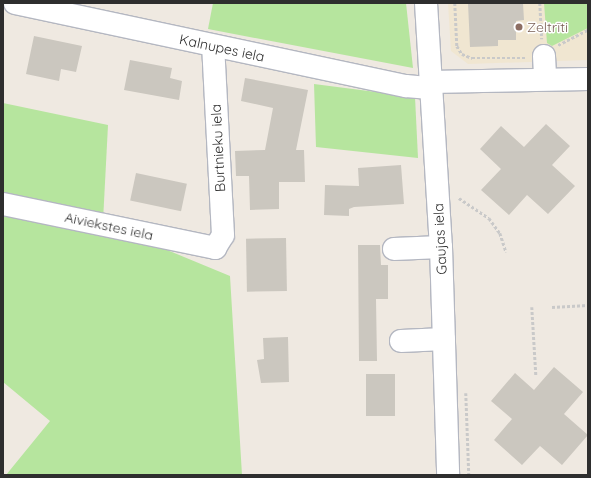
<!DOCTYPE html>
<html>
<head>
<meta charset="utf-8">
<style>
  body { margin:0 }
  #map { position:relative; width:591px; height:478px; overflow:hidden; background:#efe9e1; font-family:Quicksand,sans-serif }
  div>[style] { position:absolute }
  .education>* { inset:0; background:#f0e6d1 }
  .green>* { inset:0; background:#b6e59e }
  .building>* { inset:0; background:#cbc7bf; transform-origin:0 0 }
  .path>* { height:2.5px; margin-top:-1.25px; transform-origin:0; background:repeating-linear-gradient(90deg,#c9c9c9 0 3px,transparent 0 5px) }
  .roads { filter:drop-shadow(1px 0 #b4b7c1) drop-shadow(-1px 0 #b4b7c1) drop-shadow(0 1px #b4b7c1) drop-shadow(0 -1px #b4b7c1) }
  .minor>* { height:22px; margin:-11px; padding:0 11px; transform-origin:11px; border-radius:11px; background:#fff }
  .dots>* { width:11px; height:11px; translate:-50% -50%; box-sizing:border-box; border:2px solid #fff; border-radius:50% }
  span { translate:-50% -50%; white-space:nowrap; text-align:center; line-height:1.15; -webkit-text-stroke:3px #fff; paint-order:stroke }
  .education-label { font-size:14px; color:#785e54 }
  .left { translate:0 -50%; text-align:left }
  .street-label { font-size:14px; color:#2e2e2e }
  .frame { position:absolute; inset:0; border:4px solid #2e2e2e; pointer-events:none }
</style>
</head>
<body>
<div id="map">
  <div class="education">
    <div style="clip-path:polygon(448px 3px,588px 3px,588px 60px,468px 64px,451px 51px)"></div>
  </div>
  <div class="green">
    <div style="clip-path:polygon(213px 3px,406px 3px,413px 68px,208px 29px)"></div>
    <div style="clip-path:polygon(544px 3px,588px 3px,588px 28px,552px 46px,547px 43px)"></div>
    <div style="clip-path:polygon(314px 84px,415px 97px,418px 158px,316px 147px)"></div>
    <div style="clip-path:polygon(3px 103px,108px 125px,103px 221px,3px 199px)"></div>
    <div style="clip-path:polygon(3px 213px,155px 245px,230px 276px,242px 475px,6px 475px,50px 421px,3px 382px)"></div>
  </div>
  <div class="building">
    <div style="clip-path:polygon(468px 3px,523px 3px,524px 20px,516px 21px,516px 40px,498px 40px,498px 46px,470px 47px)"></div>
    <div style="clip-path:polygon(34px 36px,82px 46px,76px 72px,61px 69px,59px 81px,26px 74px)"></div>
    <div style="clip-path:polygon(130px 60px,172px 68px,170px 78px,182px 81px,179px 100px,124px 90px)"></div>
    <div style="clip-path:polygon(245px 78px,308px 90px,296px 150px,304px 150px,305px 182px,279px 182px,279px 209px,250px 210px,249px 176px,236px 176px,235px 151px,265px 150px,273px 108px,241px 101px)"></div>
    <div style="clip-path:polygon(546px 124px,570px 146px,552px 165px,575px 186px,548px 214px,527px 195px,509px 215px,481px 190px,501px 169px,480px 149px,501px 126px,524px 147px)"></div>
    <div style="clip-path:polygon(401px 165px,404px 204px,354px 207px,349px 209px,349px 216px,324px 215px,325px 185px,359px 186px,358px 168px)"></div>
    <div style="left:136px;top:173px;width:52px;height:28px;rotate:12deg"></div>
    <div style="left:286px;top:238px;width:53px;height:40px;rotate:89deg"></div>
    <div style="clip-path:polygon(358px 245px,380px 245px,381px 265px,388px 265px,388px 299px,376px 299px,377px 361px,359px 361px)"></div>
    <div style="clip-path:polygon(288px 337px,289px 382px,261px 383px,257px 360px,264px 359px,263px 338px)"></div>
    <div style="clip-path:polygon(554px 367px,583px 392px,564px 414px,588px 435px,562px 465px,540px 446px,522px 465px,494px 440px,512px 419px,491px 401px,515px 373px,534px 390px)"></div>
    <div style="left:366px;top:374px;width:29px;height:42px"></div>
  </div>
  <div class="path">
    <div style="left:455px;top:3px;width:43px;rotate:87.3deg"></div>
    <div style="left:457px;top:46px;width:9px;rotate:58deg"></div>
    <div style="left:462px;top:54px;width:11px;rotate:22deg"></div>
    <div style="left:472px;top:58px;width:54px"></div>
    <div style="left:540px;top:3px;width:36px;rotate:87deg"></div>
    <div style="left:558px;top:45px;width:34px;rotate:-27deg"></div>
    <div style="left:459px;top:198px;width:36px;rotate:34deg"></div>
    <div style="left:489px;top:218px;width:19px;rotate:54deg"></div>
    <div style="left:500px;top:233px;width:20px;rotate:72deg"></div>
    <div style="left:532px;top:307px;width:68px;rotate:86.6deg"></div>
    <div style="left:552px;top:307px;width:36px;rotate:-3deg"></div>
    <div style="left:466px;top:393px;width:82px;rotate:87.9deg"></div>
  </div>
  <div class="roads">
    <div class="minor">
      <div style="left:15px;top:3px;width:400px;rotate:12deg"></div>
      <div style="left:406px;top:86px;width:24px;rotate:5deg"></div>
      <div style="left:426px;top:3px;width:244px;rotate:86.5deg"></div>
      <div style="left:441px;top:247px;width:228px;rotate:88.2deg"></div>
      <div style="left:544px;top:56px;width:22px;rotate:87deg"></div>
      <div style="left:430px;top:82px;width:158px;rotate:-1.1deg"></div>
      <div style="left:3px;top:204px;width:217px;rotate:11.7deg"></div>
      <div style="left:215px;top:248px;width:15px;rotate:-58deg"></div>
      <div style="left:223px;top:235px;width:188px;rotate:-93deg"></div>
      <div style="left:394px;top:249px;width:47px;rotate:-2.4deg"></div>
      <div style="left:401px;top:341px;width:43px;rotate:-2.7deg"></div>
    </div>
  </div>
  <div class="dots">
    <div style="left:519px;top:27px;background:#8d6e63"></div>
  </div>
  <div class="education-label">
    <span class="left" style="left:527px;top:27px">Zeltrīti</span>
  </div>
  <div class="street-label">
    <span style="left:222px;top:48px;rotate:12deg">Kalnupes iela</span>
    <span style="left:218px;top:148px;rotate:-93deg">Burtnieku iela</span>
    <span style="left:109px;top:226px;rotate:12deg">Aiviekstes iela</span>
    <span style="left:440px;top:239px;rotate:-93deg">Gaujas iela</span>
  </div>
  <div class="frame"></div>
</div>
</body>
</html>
